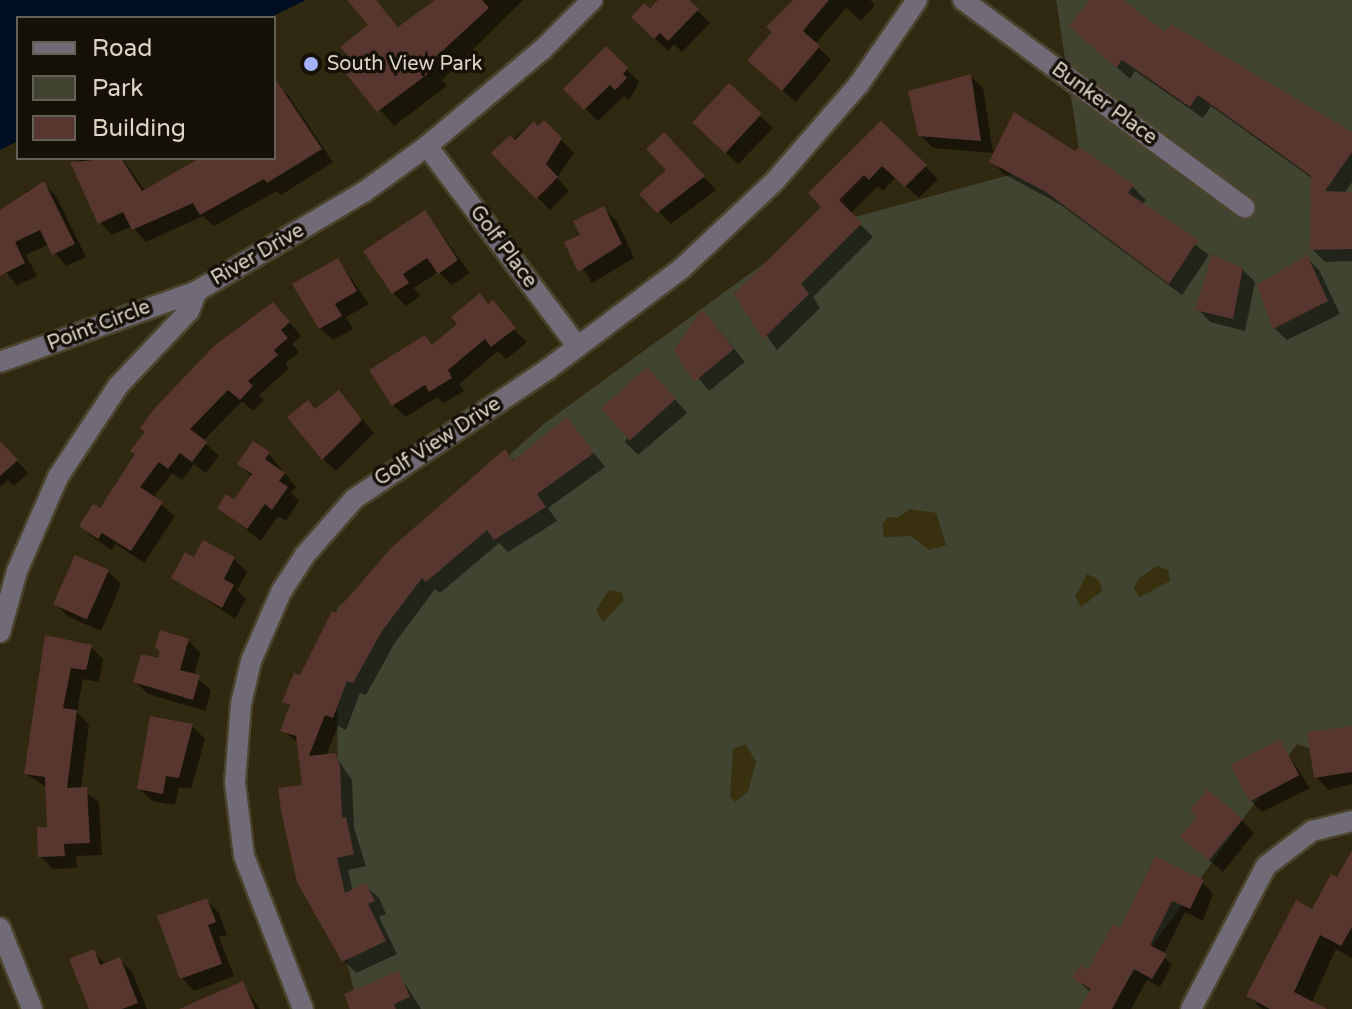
<!DOCTYPE html>
<html>
<head>
<meta charset="utf-8">
<style>
  body { margin:0 }
  #map { position:relative; width:1352px; height:1009px; overflow:hidden; background:#302810; font-family:"Varela Round",sans-serif }
  div>[style] { position:absolute }
  .green>* { inset:0; background:#414430 }
  .sand>* { inset:0; background:#38300f }
  .water>* { inset:0; background:#000e21 }
  .shadow>* { inset:0; background:#0007; transform-origin:0 0 }
  .building>* { inset:0; background:#56362f; transform-origin:0 0 }
  .roads { filter:drop-shadow(2px 0 #4b442d) drop-shadow(-2px 0 #4b442d) drop-shadow(0 2px #4b442d) drop-shadow(0 -2px #4b442d) }
  .minor>* { height:20px; margin:-10px; padding:0 10px; transform-origin:10px; border-radius:10px; background:#716a77 }
  .dots>* { width:22px; height:22px; translate:-50% -50%; box-sizing:border-box; border:4px solid #151107; border-radius:50% }
  span { translate:-50% -50%; white-space:nowrap; text-align:center; line-height:1.15; -webkit-text-stroke:7px #151107; paint-order:stroke }
  .poi-label { font-size:20px; color:#dad5c7 }
  .left { translate:0 -50%; text-align:left }
  .street-label { font-size:20px; color:#dad5c7 }
  .legend { position:absolute; left:16px; top:16px; width:260px; height:144px; box-sizing:border-box; background:#151107; border:2px solid #645f54; margin:0; padding:10px 14px; list-style:none; font-size:24px; color:#dad5c7 }
  .legend li { display:flex; align-items:center; gap:16px; height:40px }
  .legend b { width:40px; border:2px solid #645f54 }
</style>
</head>
<body>
<div id="map">
  <div class="green">
    <div style="clip-path:polygon(1056px 0,1352px 0,1352px 763px,1297px 744px,1107px 1009px,359px 1009px,338px 929px,337px 608px,545px 423px,811px 229px,1080px 156px)"></div>
  </div>
  <div class="sand">
    <div style="clip-path:polygon(910px 509px,936px 513px,946px 545px,929px 550px,911px 536px,884px 537px,882px 525px,888px 517px,897px 518px)"></div>
    <div style="clip-path:polygon(1157px 566px,1168px 570px,1170px 581px,1140px 597px,1134px 589px,1138px 579px)"></div>
    <div style="clip-path:polygon(1087px 574px,1099px 580px,1102px 591px,1081px 607px,1075px 597px)"></div>
    <div style="clip-path:polygon(609px 590px,621px 592px,624px 600px,603px 622px,596px 610px)"></div>
    <div style="clip-path:polygon(745px 744px,756px 761px,748px 792px,735px 802px,730px 797px,733px 749px)"></div>
  </div>
  <div class="water">
    <div style="clip-path:polygon(0 0,306px 0,269px 18px,18px 18px,18px 141px,0 150px)"></div>
  </div>
  <div class="shadow">
    <div style="clip-path:polygon(350px 0,375px 0,400px 29px,438px 0,523px 0,442px 80px,447px 86px,394px 126px,341px 64px,370px 25px)"></div>
    <div style="clip-path:polygon(661px 0,686px 0,710px 23px,682px 52px,674px 44px,668px 51px,633px 17px)"></div>
    <div style="clip-path:polygon(794px 0,870px 0,875px 5px,861px 21px,846px 8px,815px 44px,831px 60px,796px 102px,763px 73px,774px 33px)"></div>
    <div style="clip-path:polygon(1096px 0,1120px 0,1166px 35px,1352px 135px,1352px 182px,1344px 194px,1352px 194px,1352px 261px,1325px 262px,1312px 249px,1313px 179px,1211px 106px,1203px 118px,1135px 71px,1130px 79px,1084px 38px)"></div>
    <div style="clip-path:polygon(606px 49px,639px 82px,629px 101px,624px 96px,598px 121px,566px 89px)"></div>
    <div style="clip-path:polygon(970px 76px,983px 88px,993px 153px,933px 148px,920px 135px)"></div>
    <div style="clip-path:polygon(274px 83px,288px 95px,333px 162px,281px 195px,277px 191px,214px 226px,203px 216px,146px 242px,132px 226px,112px 235px,100px 222px,72px 163px,84px 158px,95px 163px,122px 158px,145px 191px,204px 158px,274px 158px)"></div>
    <div style="left:729px;top:86px;width:61px;height:50px;rotate:44deg"></div>
    <div style="clip-path:polygon(544px 122px,574px 153px,557px 178px,569px 191px,550px 210px,494px 153px,533px 124px,538px 128px)"></div>
    <div style="clip-path:polygon(881px 124px,938px 179px,919px 198px,896px 177px,883px 191px,878px 186px,850px 214px,873px 237px,813px 297px,820px 308px,777px 350px,737px 294px,824px 207px)"></div>
    <div style="clip-path:polygon(676px 148px,716px 190px,671px 224px,642px 194px,669px 170px)"></div>
    <div style="clip-path:polygon(1079px 149px,1133px 187px,1146px 200px,1142px 205px,1209px 255px,1182px 295px,1061px 205px,1004px 174px,992px 162px,1076px 154px)"></div>
    <div style="clip-path:polygon(43px 183px,56px 196px,86px 257px,66px 266px,49px 244px,26px 255px,37px 276px,17px 286px,0 264px,0 212px,28px 198px,25px 192px)"></div>
    <div style="clip-path:polygon(604px 209px,617px 221px,634px 258px,592px 283px,567px 243px,582px 236px)"></div>
    <div style="clip-path:polygon(425px 212px,470px 273px,452px 285px,438px 272px,414px 288px,420px 296px,406px 306px,393px 293px)"></div>
    <div style="clip-path:polygon(1307px 258px,1319px 270px,1340px 314px,1287px 340px,1274px 328px)"></div>
    <div style="clip-path:polygon(338px 260px,369px 304px,346px 317px,353px 329px,333px 340px,320px 328px)"></div>
    <div style="clip-path:polygon(1242px 269px,1255px 282px,1245px 331px,1210px 322px,1198px 309px)"></div>
    <div style="clip-path:polygon(489px 306px,527px 342px,506px 359px,498px 351px,459px 384px,464px 391px,444px 403px,437px 397px,406px 417px,393px 405px,425px 337px,434px 346px)"></div>
    <div style="clip-path:polygon(285px 317px,301px 336px,292px 344px,299px 352px,285px 364px,289px 369px,259px 395px,264px 400px,253px 411px,242px 401px,203px 441px,219px 456px,206px 473px,194px 464px,182px 480px,172px 473px,153px 498px,175px 516px,144px 563px,116px 544px,112px 550px,94px 538px,81px 526px)"></div>
    <div style="left:714px;top:324px;width:49px;height:46px;rotate:51deg"></div>
    <div style="clip-path:polygon(660px 382px,687px 413px,638px 455px,625px 442px)"></div>
    <div style="clip-path:polygon(339px 393px,374px 433px,336px 471px,323px 459px)"></div>
    <div style="clip-path:polygon(567px 420px,605px 467px,548px 508px,557px 521px,508px 552px,499px 543px,440px 593px,435px 589px,394px 644px,366px 695px,360px 693px,346px 730px,338px 726px,326px 756px,335px 756px,352px 780px,354px 828px,366px 866px,348px 870px,353px 892px,366px 886px,379px 898px,386px 914px,379px 917px,397px 954px,356px 973px,343px 960px,299px 744px,283px 730px,291px 708px,285px 702px,336px 615px,505px 451px,515px 462px)"></div>
    <div style="clip-path:polygon(0 442px,28px 473px,14px 486px,8px 480px,0 487px)"></div>
    <div style="clip-path:polygon(268px 453px,296px 487px,291px 493px,299px 501px,286px 521px,278px 516px,261px 541px,219px 508px,235px 502px,252px 477px,240px 464px)"></div>
    <div style="clip-path:polygon(234px 559px,247px 572px,237px 590px,246px 599px,235px 619px,174px 577px,195px 560px)"></div>
    <div style="clip-path:polygon(108px 572px,121px 584px,101px 631px,69px 617px,56px 605px)"></div>
    <div style="clip-path:polygon(47px 638px,91px 647px,103px 659px,99px 682px,83px 679px,77px 712px,89px 725px,81px 789px,99px 802px,102px 855px,76px 856px,77px 868px,53px 869px,40px 856px,49px 829px,48px 788px,26px 774px)"></div>
    <div style="clip-path:polygon(188px 640px,200px 653px,194px 676px,211px 690px,205px 711px,148px 694px,135px 681px)"></div>
    <div style="clip-path:polygon(192px 726px,205px 739px,191px 789px,179px 787px,175px 805px,152px 801px,139px 788px)"></div>
    <div style="clip-path:polygon(1352px 728px,1352px 784px,1329px 790px,1316px 777px)"></div>
    <div style="clip-path:polygon(1280px 742px,1310px 788px,1262px 812px,1249px 799px)"></div>
    <div style="clip-path:polygon(1242px 820px,1254px 833px,1223px 872px,1183px 837px)"></div>
    <div style="clip-path:polygon(1352px 866px,1352px 958px,1336px 949px,1311px 1004px,1316px 1009px,1262px 1009px,1248px 996px)"></div>
    <div style="clip-path:polygon(1201px 881px,1213px 894px,1203px 921px,1185px 912px,1163px 956px,1172px 965px,1160px 987px,1147px 980px,1131px 1009px,1081px 1009px,1091px 993px,1075px 978px,1089px 972px,1121px 931px)"></div>
    <div style="clip-path:polygon(206px 900px,219px 913px,227px 935px,219px 937px,234px 976px,194px 991px,182px 978px)"></div>
    <div style="clip-path:polygon(93px 952px,106px 964px,119px 959px,132px 972px,147px 1009px,91px 1009px)"></div>
    <div style="clip-path:polygon(398px 973px,421px 1009px,352px 1009px)"></div>
    <div style="clip-path:polygon(242px 984px,260px 1009px,191px 1009px)"></div>
  </div>
  <div class="building">
    <div style="clip-path:polygon(347px 0,376px 0,398px 27px,435px 0,482px 0,489px 8px,428px 64px,433px 70px,377px 112px,338px 64px,348px 56px,340px 47px,368px 25px)"></div>
    <div style="clip-path:polygon(658px 0,689px 0,699px 9px,668px 41px,660px 33px,654px 39px,631px 17px,644px 3px,650px 8px)"></div>
    <div style="clip-path:polygon(793px 0,829px 0,803px 31px,820px 46px,782px 91px,747px 60px,772px 32px,766px 27px)"></div>
    <div style="clip-path:polygon(1090px 0,1123px 0,1165px 32px,1171px 24px,1352px 132px,1352px 152px,1325px 191px,1352px 192px,1352px 249px,1310px 250px,1311px 176px,1198px 95px,1190px 107px,1122px 60px,1116px 68px,1069px 26px)"></div>
    <div style="clip-path:polygon(606px 46px,628px 68px,623px 74px,627px 78px,615px 90px,610px 85px,584px 110px,563px 89px)"></div>
    <div style="clip-path:polygon(971px 74px,981px 141px,918px 136px,908px 91px)"></div>
    <div style="clip-path:polygon(274px 77px,322px 149px,267px 183px,264px 179px,200px 215px,193px 203px,132px 230px,123px 212px,98px 224px,70px 162px,121px 158px,142px 191px,200px 158px,274px 158px)"></div>
    <div style="left:729px;top:83px;width:45px;height:54px;rotate:43deg"></div>
    <div style="clip-path:polygon(1014px 112px,1075px 151px,1079px 147px,1134px 185px,1128px 193px,1198px 240px,1169px 284px,1046px 192px,989px 162px)"></div>
    <div style="clip-path:polygon(544px 120px,562px 138px,546px 164px,558px 177px,536px 199px,491px 153px,510px 135px,515px 140px,534px 121px,538px 126px)"></div>
    <div style="clip-path:polygon(881px 121px,927px 165px,905px 187px,882px 166px,869px 180px,864px 175px,839px 200px,862px 223px,801px 284px,809px 294px,763px 339px,734px 294px,821px 207px,808px 193px)"></div>
    <div style="clip-path:polygon(664px 132px,705px 176px,657px 213px,639px 194px,666px 170px,646px 149px)"></div>
    <div style="clip-path:polygon(44px 181px,75px 244px,52px 255px,40px 230px,15px 242px,25px 263px,0 276px,0 210px)"></div>
    <div style="clip-path:polygon(604px 206px,622px 244px,578px 272px,564px 242px,580px 235px,573px 221px)"></div>
    <div style="clip-path:polygon(425px 210px,458px 260px,438px 274px,427px 258px,403px 274px,409px 283px,392px 294px,363px 251px)"></div>
    <div style="clip-path:polygon(1212px 254px,1243px 268px,1233px 319px,1195px 310px)"></div>
    <div style="clip-path:polygon(1307px 255px,1328px 301px,1273px 329px,1257px 285px)"></div>
    <div style="clip-path:polygon(338px 258px,357px 291px,335px 304px,342px 316px,319px 329px,292px 284px)"></div>
    <div style="clip-path:polygon(480px 293px,488px 304px,493px 300px,516px 328px,491px 347px,485px 339px,448px 370px,452px 378px,429px 392px,425px 385px,392px 406px,369px 370px,425px 335px,432px 345px,457px 324px,451px 317px)"></div>
    <div style="clip-path:polygon(273px 302px,290px 322px,281px 330px,288px 338px,274px 350px,278px 355px,248px 381px,253px 386px,240px 400px,228px 390px,190px 429px,207px 442px,192px 462px,180px 453px,168px 469px,159px 462px,140px 487px,163px 502px,131px 551px,102px 533px,98px 539px,79px 526px,93px 504px,100px 508px,135px 454px,130px 451px,145px 432px,140px 428px,154px 409px,214px 346px)"></div>
    <div style="clip-path:polygon(702px 309px,734px 349px,694px 382px,674px 350px)"></div>
    <div style="left:647px;top:367px;width:43px;height:62px;rotate:48deg"></div>
    <div style="clip-path:polygon(339px 390px,362px 420px,322px 460px,287px 417px,308px 400px,315px 409px)"></div>
    <div style="clip-path:polygon(567px 417px,594px 453px,537px 494px,546px 507px,494px 540px,487px 530px,426px 582px,422px 578px,382px 631px,353px 683px,347px 681px,333px 718px,325px 715px,309px 756px,335px 753px,340px 766px,342px 818px,346px 817px,354px 854px,337px 858px,345px 893px,366px 883px,375px 901px,368px 904px,386px 941px,342px 962px,297px 882px,281px 811px,278px 788px,302px 785px,296px 736px,280px 731px,290px 705px,282px 702px,294px 673px,300px 675px,332px 611px,335px 613px,391px 548px,505px 449px,513px 461px)"></div>
    <div style="clip-path:polygon(0 441px,18px 460px,0 476px)"></div>
    <div style="clip-path:polygon(253px 441px,270px 452px,265px 459px,285px 473px,279px 481px,288px 487px,272px 510px,265px 504px,247px 529px,217px 508px,226px 494px,234px 499px,252px 474px,237px 464px)"></div>
    <div style="clip-path:polygon(203px 540px,235px 557px,224px 579px,234px 585px,222px 608px,171px 578px,185px 552px,194px 557px)"></div>
    <div style="left:75px;top:555px;width:37px;height:54px;rotate:24deg"></div>
    <div style="clip-path:polygon(160px 630px,189px 639px,180px 670px,200px 675px,193px 700px,133px 682px,141px 654px,158px 658px,160px 651px,155px 648px)"></div>
    <div style="clip-path:polygon(45px 635px,92px 645px,86px 670px,71px 668px,63px 708px,77px 710px,67px 788px,87px 787px,90px 843px,64px 844px,65px 856px,38px 857px,37px 827px,47px 827px,45px 777px,24px 774px)"></div>
    <div style="clip-path:polygon(150px 716px,193px 724px,179px 778px,166px 776px,163px 794px,137px 789px)"></div>
    <div style="clip-path:polygon(1352px 726px,1352px 772px,1314px 778px,1307px 732px)"></div>
    <div style="left:1280px;top:739px;width:41px;height:56px;rotate:62deg"></div>
    <div style="clip-path:polygon(1207px 789px,1243px 819px,1209px 860px,1180px 837px,1197px 816px,1190px 810px)"></div>
    <div style="clip-path:polygon(1352px 850px,1352px 927px,1341px 946px,1320px 935px,1294px 992px,1327px 1009px,1270px 1009px,1246px 996px,1296px 900px,1312px 909px,1331px 874px,1337px 877px)"></div>
    <div style="clip-path:polygon(1155px 856px,1204px 880px,1190px 909px,1172px 901px,1150px 945px,1167px 954px,1152px 979px,1134px 969px,1112px 1009px,1079px 1009px,1091px 989px,1072px 978px,1080px 965px,1088px 970px,1113px 924px,1120px 928px)"></div>
    <div style="clip-path:polygon(207px 898px,216px 922px,208px 925px,222px 964px,180px 979px,157px 916px)"></div>
    <div style="clip-path:polygon(94px 949px,100px 965px,120px 957px,138px 1003px,122px 1009px,89px 1009px,69px 959px)"></div>
    <div style="clip-path:polygon(399px 971px,410px 997px,394px 1004px,396px 1009px,350px 1009px,344px 994px)"></div>
    <div style="clip-path:polygon(243px 981px,255px 1009px,179px 1009px)"></div>
  </div>
  <div class="roads">
    <div class="minor">
      <div style="left:963px;top:0;width:350px;rotate:36.4deg"></div>
      <div style="left:427px;top:146px;width:251px;rotate:53.1deg"></div>
      <div style="left:0;top:362px;width:209px;rotate:-19.8deg"></div>
      <div style="left:0;top:632px;width:63px;rotate:-74.4deg"></div>
      <div style="left:17px;top:571px;width:103px;rotate:-66.4deg"></div>
      <div style="left:58px;top:477px;width:109px;rotate:-56.6deg"></div>
      <div style="left:118px;top:386px;width:103px;rotate:-46.6deg"></div>
      <div style="left:189px;top:311px;width:22px;rotate:-68deg"></div>
      <div style="left:197px;top:291px;width:194px;rotate:-30.7deg"></div>
      <div style="left:364px;top:192px;width:78px;rotate:-36.1deg"></div>
      <div style="left:427px;top:146px;width:150px;rotate:-39.9deg"></div>
      <div style="left:542px;top:50px;width:71px;rotate:-45deg"></div>
      <div style="left:0;top:928px;width:87px;rotate:68.4deg"></div>
      <div style="left:303px;top:1009px;width:164px;rotate:-111.1deg"></div>
      <div style="left:244px;top:856px;width:74px;rotate:-97deg"></div>
      <div style="left:235px;top:783px;width:79px;rotate:-85.7deg"></div>
      <div style="left:241px;top:704px;width:44px;rotate:-76.9deg"></div>
      <div style="left:251px;top:661px;width:75px;rotate:-66.5deg"></div>
      <div style="left:281px;top:592px;width:44px;rotate:-57deg"></div>
      <div style="left:305px;top:555px;width:74px;rotate:-48.8deg"></div>
      <div style="left:354px;top:499px;width:234px;rotate:-33.8deg"></div>
      <div style="left:548px;top:369px;width:166px;rotate:-36.9deg"></div>
      <div style="left:681px;top:269px;width:129px;rotate:-43.1deg"></div>
      <div style="left:775px;top:181px;width:128px;rotate:-49.1deg"></div>
      <div style="left:859px;top:84px;width:102px;rotate:-55.4deg"></div>
      <div style="left:1191px;top:1009px;width:161px;rotate:-62.3deg"></div>
      <div style="left:1266px;top:866px;width:58px;rotate:-37.3deg"></div>
      <div style="left:1312px;top:831px;width:41px;rotate:-14deg"></div>
    </div>
  </div>
  <div class="dots">
    <div style="left:311px;top:64px;background:#a4b2fc"></div>
  </div>
  <div class="poi-label">
    <span class="left" style="left:327px;top:64px">South View Park</span>
  </div>
  <div class="street-label">
    <span style="left:1104px;top:104px;rotate:36deg">Bunker Place</span>
    <span style="left:503px;top:247px;rotate:53deg">Golf Place</span>
    <span style="left:258px;top:255px;rotate:-30deg">River Drive</span>
    <span style="left:99px;top:326px;rotate:-21deg">Point Circle</span>
    <span style="left:438px;top:442px;rotate:-33deg">Golf View Drive</span>
  </div>
  <ul class="legend">
  <li><b style="height:10px;background:#716a77"></b>Road</li>
  <li><b style="height:22px;background:#414430"></b>Park</li>
  <li><b style="height:22px;background:#56362f"></b>Building</li>
  </ul>
</div>
</body>
</html>
